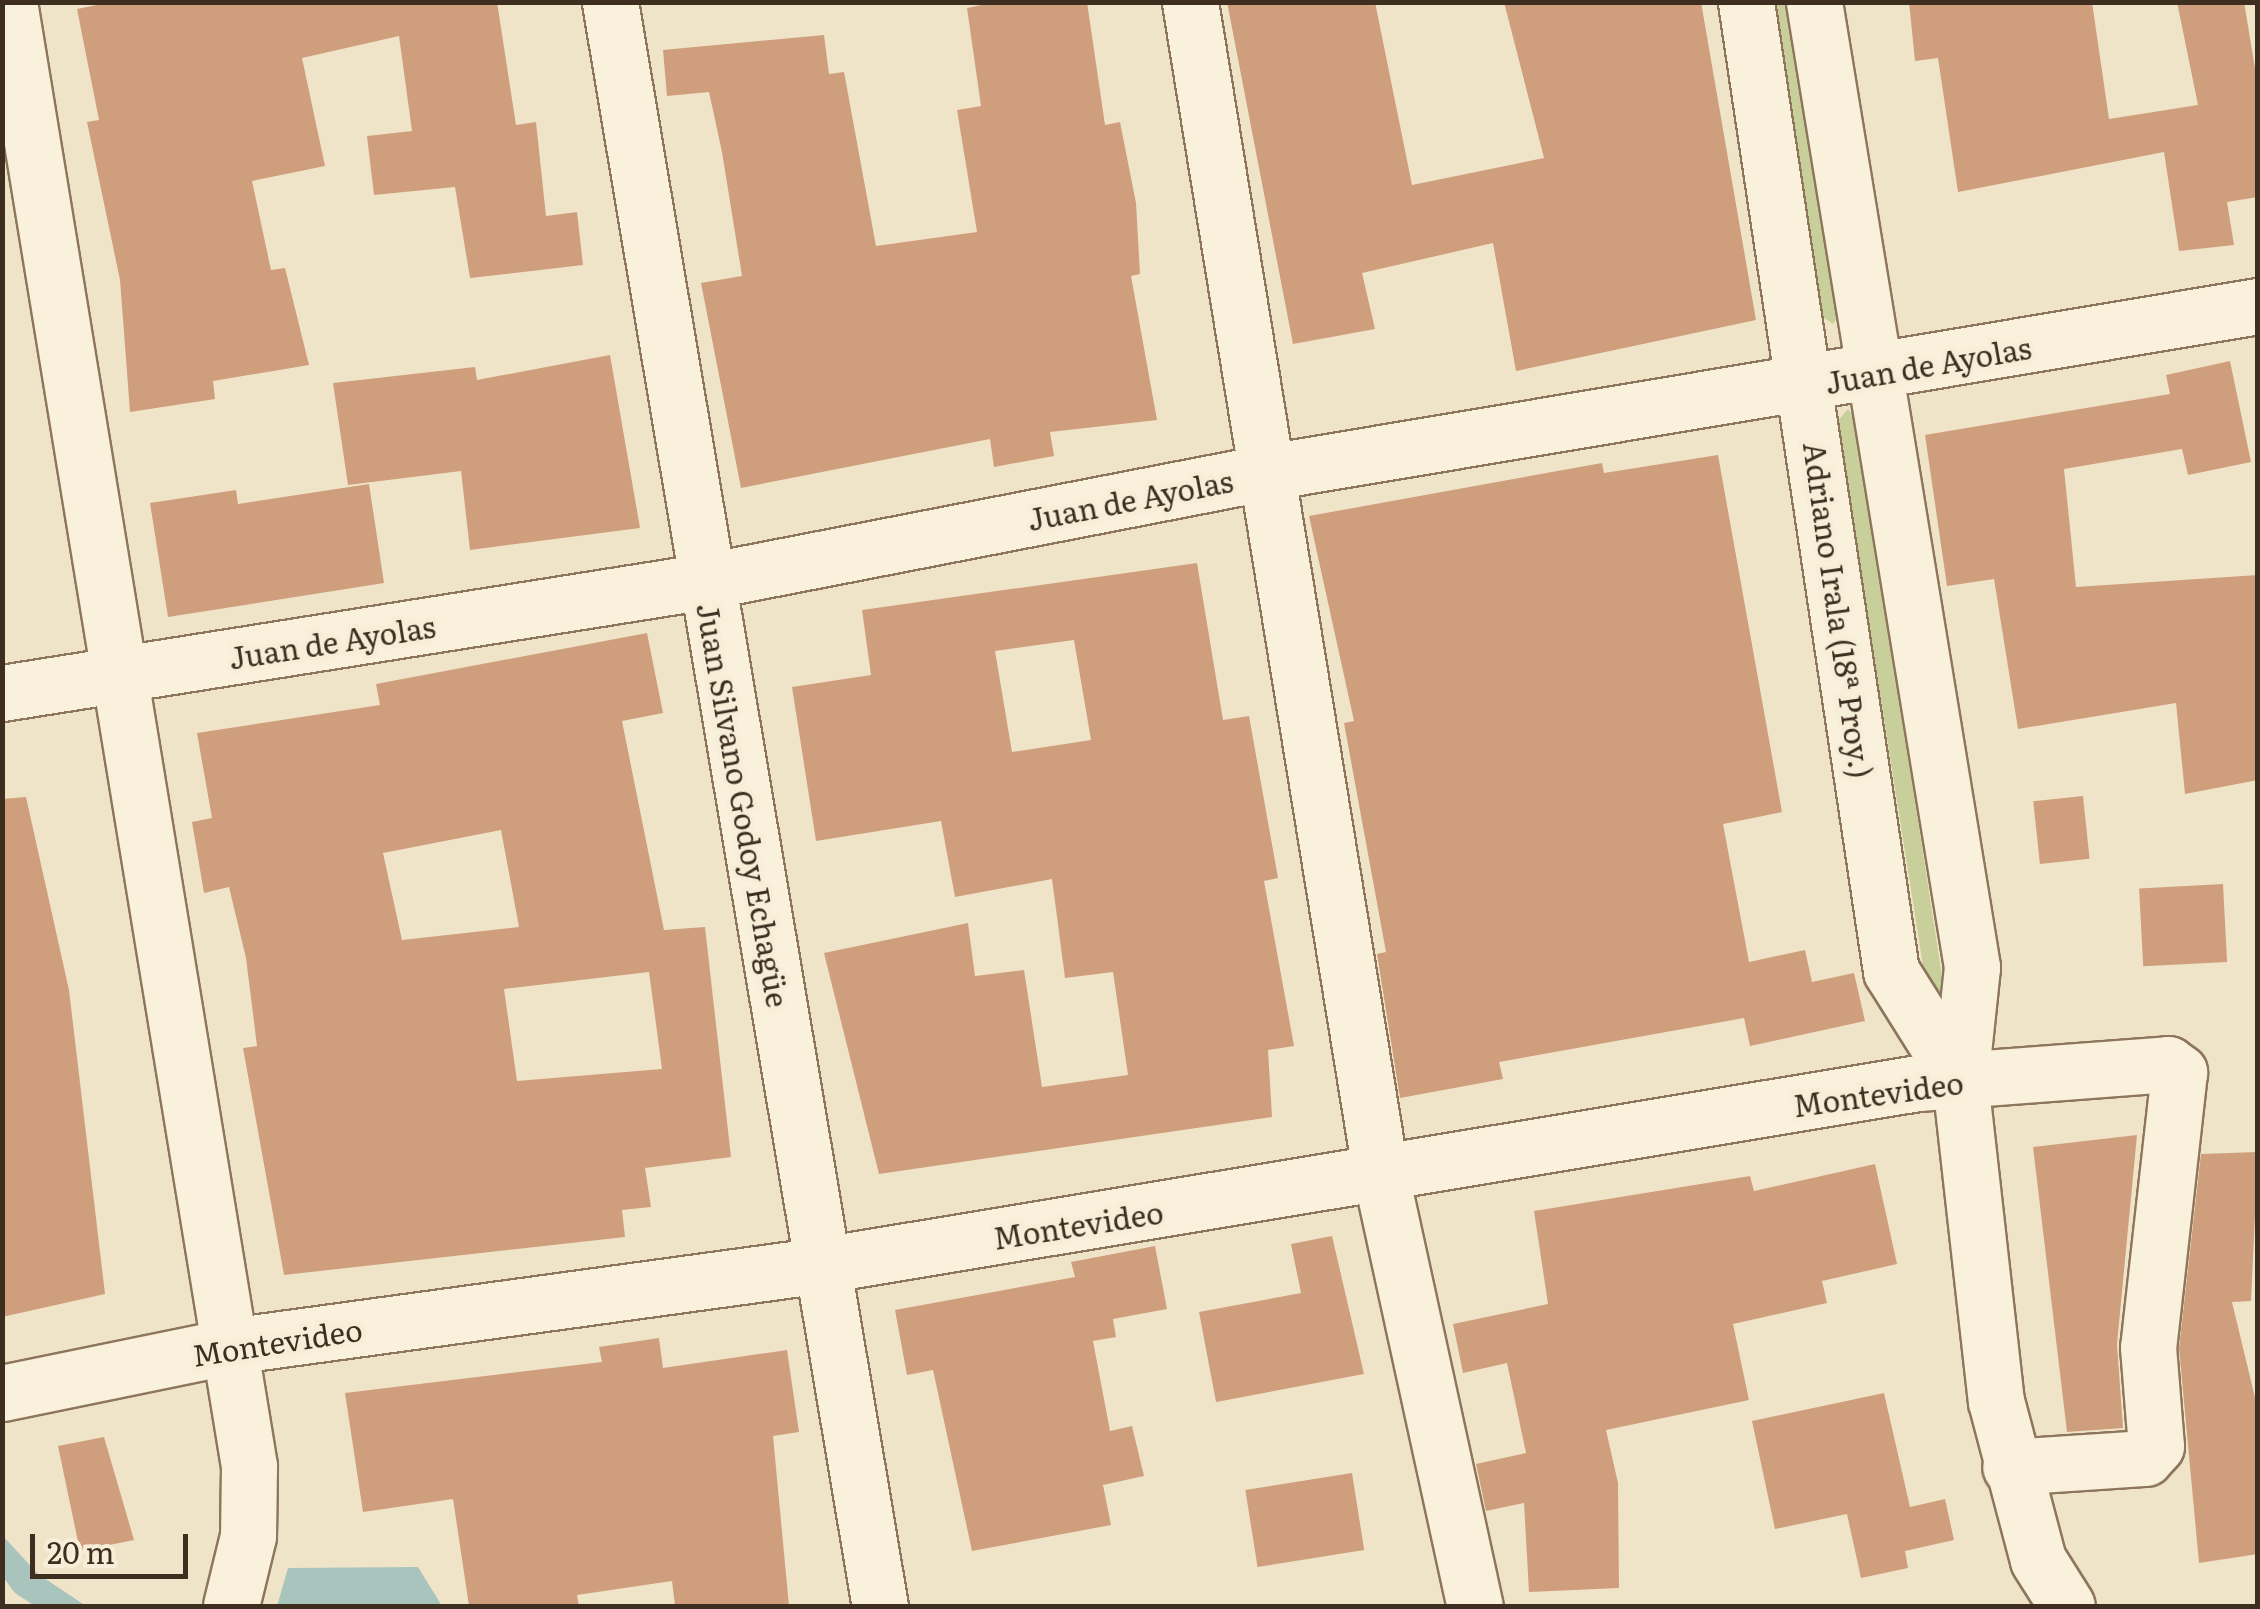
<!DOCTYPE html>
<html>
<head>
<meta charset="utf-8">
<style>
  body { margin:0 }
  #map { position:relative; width:2260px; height:1609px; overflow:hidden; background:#f0e4c8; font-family:Literata,serif }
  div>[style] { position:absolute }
  .green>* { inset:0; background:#c9cf9b }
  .water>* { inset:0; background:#a9c4bc }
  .building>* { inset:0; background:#cf9f7d; transform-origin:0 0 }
  .roads { filter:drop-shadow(2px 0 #8d765c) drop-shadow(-2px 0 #8d765c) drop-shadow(0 2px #8d765c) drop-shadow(0 -2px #8d765c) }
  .minor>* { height:55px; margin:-27.5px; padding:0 27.5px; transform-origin:27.5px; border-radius:27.5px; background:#faf1dc }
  span { translate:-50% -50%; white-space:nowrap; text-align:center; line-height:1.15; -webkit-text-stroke:9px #f7eed8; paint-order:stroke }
  .street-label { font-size:30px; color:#3d2e20 }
  .frame { position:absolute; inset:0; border:5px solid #3d2e20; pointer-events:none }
  .scale { position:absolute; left:30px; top:1534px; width:158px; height:45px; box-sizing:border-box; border:5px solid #3d2e20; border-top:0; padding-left:12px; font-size:30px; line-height:35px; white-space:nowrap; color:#3d2e20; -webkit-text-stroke:8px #f7eed8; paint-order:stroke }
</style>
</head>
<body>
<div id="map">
  <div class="green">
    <div style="clip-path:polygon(1770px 3px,1790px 3px,1840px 313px,1833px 324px,1820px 315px)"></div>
    <div style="clip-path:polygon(1848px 409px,1856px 419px,1946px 1002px,1928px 997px,1837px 422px)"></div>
  </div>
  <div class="water">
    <div style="clip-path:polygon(3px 1536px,38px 1574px,86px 1606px,35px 1606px,15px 1593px,3px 1577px)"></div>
    <div style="clip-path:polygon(418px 1567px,442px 1606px,277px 1606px,288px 1568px)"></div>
  </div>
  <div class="building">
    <div style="clip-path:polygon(112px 2px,497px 2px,516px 125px,536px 122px,546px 216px,577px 212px,583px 265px,470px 278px,455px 187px,374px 195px,367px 136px,412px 131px,399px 36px,302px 58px,325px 166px,252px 181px,271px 270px,285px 268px,309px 365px,213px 381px,215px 399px,130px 412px,120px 280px,87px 122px,99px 120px,77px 9px)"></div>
    <div style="clip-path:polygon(996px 2px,1087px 2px,1105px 125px,1120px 122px,1136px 203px,1140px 274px,1131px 276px,1157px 420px,1050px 432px,1054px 456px,994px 467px,990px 439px,741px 488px,701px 283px,742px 276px,722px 152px,709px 92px,667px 96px,663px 50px,824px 35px,829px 74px,844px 72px,876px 246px,977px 232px,957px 110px,981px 106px,967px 8px)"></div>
    <div style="clip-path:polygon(1227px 2px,1375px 2px,1412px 185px,1544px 158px,1504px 2px,1701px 2px,1756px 320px,1516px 371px,1493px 243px,1362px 273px,1375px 329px,1293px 344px)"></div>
    <div style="clip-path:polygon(1909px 2px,2092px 2px,2109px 119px,2198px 105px,2177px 2px,2244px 2px,2258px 86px,2258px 197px,2227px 202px,2234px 245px,2179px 251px,2164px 152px,1958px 192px,1938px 58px,1915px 61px)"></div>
    <div style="clip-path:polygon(610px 355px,640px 528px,470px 550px,461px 471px,348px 485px,333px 383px,475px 367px,477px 380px)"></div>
    <div style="clip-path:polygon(2230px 361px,2251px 462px,2188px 475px,2182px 449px,2064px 469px,2076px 587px,2258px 575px,2258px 780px,2185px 794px,2176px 703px,2018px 729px,1994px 579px,1947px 586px,1925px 435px,2170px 394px,2166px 375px)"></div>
    <div style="clip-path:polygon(1718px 455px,1782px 812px,1723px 824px,1749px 962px,1805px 950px,1812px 982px,1854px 973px,1865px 1021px,1750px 1046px,1744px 1018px,1499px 1062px,1503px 1079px,1400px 1098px,1377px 954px,1386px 952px,1344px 723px,1354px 721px,1309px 516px,1602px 463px,1604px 473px)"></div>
    <div style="clip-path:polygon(369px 484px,384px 583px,168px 617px,150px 503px,236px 490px,238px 504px)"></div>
    <div style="clip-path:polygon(evenodd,1197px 563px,1223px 720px,1249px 716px,1278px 878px,1264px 881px,1294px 1046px,1268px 1050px,1272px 1117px,879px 1174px,824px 953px,968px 923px,975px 976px,1024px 970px,1042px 1087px,1128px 1075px,1113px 972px,1065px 978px,1052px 879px,955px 897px,941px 821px,816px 841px,792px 687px,871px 675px,862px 610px,1197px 563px,1074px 640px,1091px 740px,1012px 752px,995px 651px,1074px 640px)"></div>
    <div style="clip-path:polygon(evenodd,647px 633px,663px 713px,622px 721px,664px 930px,705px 927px,731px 1157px,645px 1168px,651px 1207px,622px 1210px,625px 1237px,284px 1275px,243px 1048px,257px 1046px,246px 958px,229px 887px,204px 893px,192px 822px,212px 818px,197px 733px,380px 705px,376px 684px,647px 633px,501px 830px,519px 927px,402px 940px,383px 853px,501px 830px,647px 633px,649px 972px,662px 1069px,517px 1081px,504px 989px,649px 972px)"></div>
    <div style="left:2083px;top:796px;width:63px;height:50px;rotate:84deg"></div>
    <div style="clip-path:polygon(26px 797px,69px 990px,105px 1294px,2px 1317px,2px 799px)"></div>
    <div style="left:2223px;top:884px;width:78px;height:84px;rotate:87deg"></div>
    <div style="clip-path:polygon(2137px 1135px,2117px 1344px,2123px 1428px,2067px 1432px,2033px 1147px)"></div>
    <div style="clip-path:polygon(2258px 1152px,2251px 1301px,2232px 1302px,2258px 1410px,2258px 1554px,2199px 1563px,2179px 1348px,2201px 1154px)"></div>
    <div style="clip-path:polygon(1875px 1164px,1897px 1264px,1822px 1281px,1827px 1303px,1733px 1324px,1749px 1400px,1606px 1430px,1618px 1483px,1619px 1588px,1529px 1592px,1524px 1503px,1486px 1511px,1476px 1464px,1526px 1453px,1507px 1363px,1463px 1373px,1453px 1324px,1548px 1304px,1534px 1211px,1750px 1176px,1754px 1191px)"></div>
    <div style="clip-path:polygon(1332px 1236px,1364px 1374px,1216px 1402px,1199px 1312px,1301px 1293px,1291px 1244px)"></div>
    <div style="clip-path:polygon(1155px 1246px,1167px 1309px,1113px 1319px,1116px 1337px,1093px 1341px,1110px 1431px,1132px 1426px,1144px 1476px,1103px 1485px,1111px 1525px,972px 1551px,933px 1370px,907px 1375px,895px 1310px,1075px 1277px,1071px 1262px)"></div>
    <div style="clip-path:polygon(659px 1338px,663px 1368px,787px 1350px,799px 1432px,773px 1436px,789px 1606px,675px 1606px,672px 1581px,577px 1595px,579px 1606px,469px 1606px,453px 1499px,363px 1512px,345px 1393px,602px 1362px,599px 1347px)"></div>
    <div style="clip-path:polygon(1884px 1393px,1910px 1507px,1945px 1499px,1954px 1540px,1905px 1551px,1908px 1568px,1861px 1578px,1847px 1514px,1775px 1529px,1752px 1421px)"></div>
    <div style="clip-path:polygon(104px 1437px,134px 1540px,80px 1551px,58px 1446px)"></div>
    <div style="left:1352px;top:1473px;width:78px;height:108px;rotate:81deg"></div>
  </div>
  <div class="roads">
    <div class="minor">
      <div style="left:9px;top:2px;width:1484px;rotate:80.69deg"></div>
      <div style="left:249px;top:1466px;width:70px;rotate:90.8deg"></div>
      <div style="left:248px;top:1536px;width:72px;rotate:103.7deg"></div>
      <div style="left:610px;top:2px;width:1627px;rotate:80.45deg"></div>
      <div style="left:1190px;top:2px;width:1189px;rotate:80.76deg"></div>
      <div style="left:1381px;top:1176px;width:440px;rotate:77.7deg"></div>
      <div style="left:1746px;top:2px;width:980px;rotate:81.49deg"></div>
      <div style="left:1891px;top:971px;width:130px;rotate:57.9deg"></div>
      <div style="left:1814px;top:2px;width:978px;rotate:80.7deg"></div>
      <div style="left:1972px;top:967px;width:115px;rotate:96deg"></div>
      <div style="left:1960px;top:1081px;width:322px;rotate:83.6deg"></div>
      <div style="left:1996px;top:1401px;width:164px;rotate:75.2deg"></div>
      <div style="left:2038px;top:1560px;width:54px;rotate:57.8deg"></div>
      <div style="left:2px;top:693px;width:714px;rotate:-9.03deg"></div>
      <div style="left:707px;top:581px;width:571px;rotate:-11deg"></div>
      <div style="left:1268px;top:472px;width:1004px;rotate:-9.52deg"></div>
      <div style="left:2px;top:1393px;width:233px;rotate:-11.6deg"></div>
      <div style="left:230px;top:1346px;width:598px;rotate:-7.79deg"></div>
      <div style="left:822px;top:1265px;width:1111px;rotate:-9.43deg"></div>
      <div style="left:1918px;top:1083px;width:251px;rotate:-4.3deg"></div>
      <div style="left:2168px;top:1064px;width:14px;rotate:36deg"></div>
      <div style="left:2179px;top:1072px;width:277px;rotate:96.4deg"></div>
      <div style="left:2148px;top:1347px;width:99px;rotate:85.4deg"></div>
      <div style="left:2156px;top:1446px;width:16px;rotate:133deg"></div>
      <div style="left:2145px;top:1458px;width:135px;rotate:176.2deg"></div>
    </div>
  </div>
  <div class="street-label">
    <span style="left:1928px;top:364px;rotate:-10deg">Juan de Ayolas</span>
    <span style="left:1130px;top:499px;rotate:-11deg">Juan de Ayolas</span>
    <span style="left:1839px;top:610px;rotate:82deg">Adriano Irala (18ª Proy.)</span>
    <span style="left:332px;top:641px;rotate:-9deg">Juan de Ayolas</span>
    <span style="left:744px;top:805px;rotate:80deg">Juan Silvano Godoy Echagüe</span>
    <span style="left:1878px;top:1093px;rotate:-8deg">Montevideo</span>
    <span style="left:1078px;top:1224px;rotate:-9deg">Montevideo</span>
    <span style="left:277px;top:1341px;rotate:-9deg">Montevideo</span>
  </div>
  <div class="frame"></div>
  <div class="scale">20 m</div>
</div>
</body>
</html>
